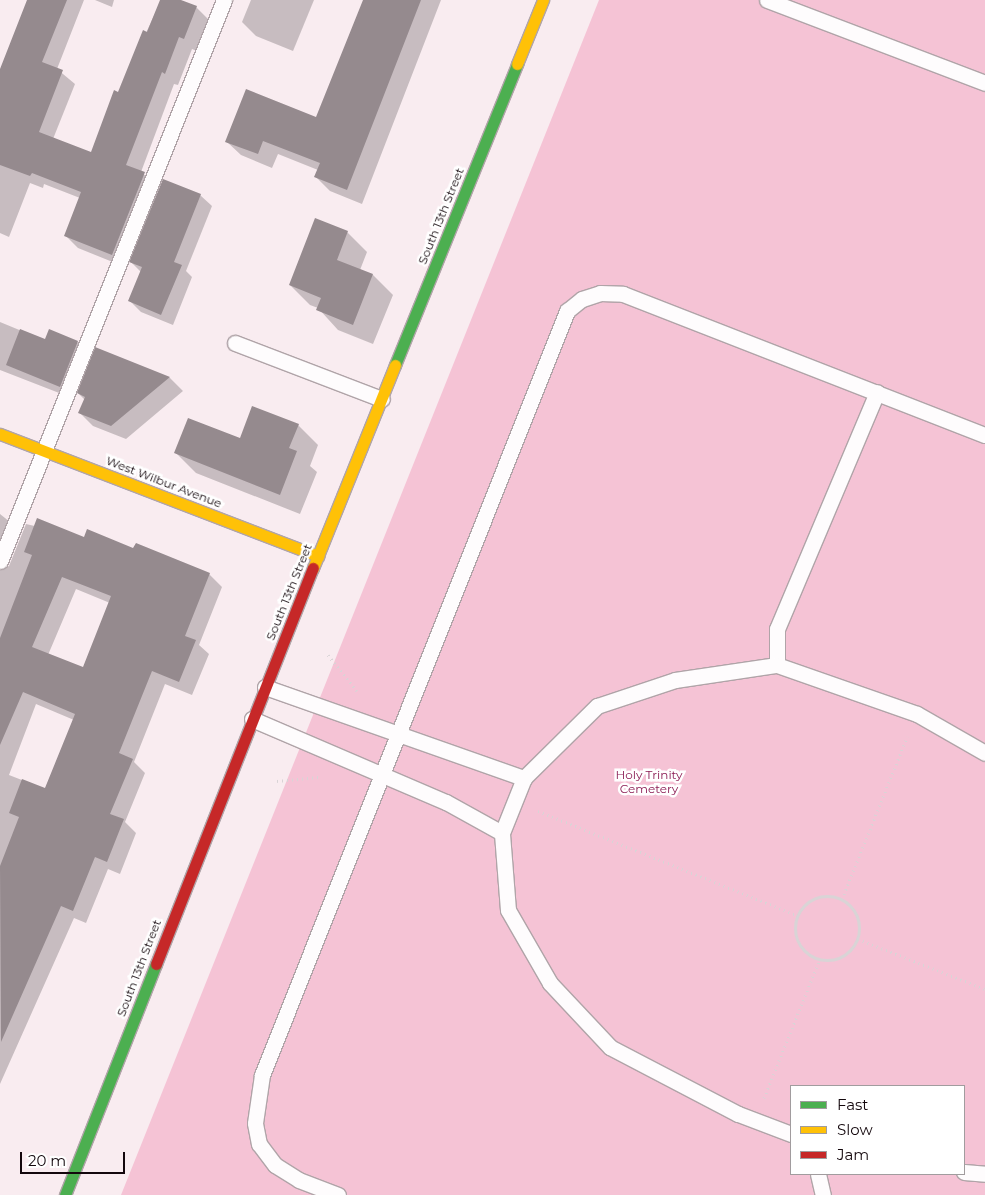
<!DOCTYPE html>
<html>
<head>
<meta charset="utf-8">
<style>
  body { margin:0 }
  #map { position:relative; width:985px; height:1195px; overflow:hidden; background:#f9ecf0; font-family:Montserrat,sans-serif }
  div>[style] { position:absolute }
  .green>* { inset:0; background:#f5c3d5 }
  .shadow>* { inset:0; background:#0003 }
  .building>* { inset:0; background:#958a8e }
  .path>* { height:3px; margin-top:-1.5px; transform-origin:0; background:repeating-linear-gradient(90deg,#d9d4d6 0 1px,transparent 0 5px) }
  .path>.ring { margin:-1.5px; padding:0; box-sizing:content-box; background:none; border:3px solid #d9d4d6; border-radius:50% }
  .roads { filter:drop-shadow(1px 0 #b0a4a8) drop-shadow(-1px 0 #b0a4a8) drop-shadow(0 1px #b0a4a8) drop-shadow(0 -1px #b0a4a8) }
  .lane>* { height:15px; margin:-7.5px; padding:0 7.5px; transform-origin:7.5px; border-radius:7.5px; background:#fefcfd }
  .fast>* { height:11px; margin:-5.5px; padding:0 5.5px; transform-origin:5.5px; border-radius:5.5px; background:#4caf50 }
  .slow>* { height:11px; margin:-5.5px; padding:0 5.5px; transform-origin:5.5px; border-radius:5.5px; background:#ffc107 }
  .jam>* { height:11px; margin:-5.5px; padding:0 5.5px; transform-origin:5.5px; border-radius:5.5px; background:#c62828 }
  span { translate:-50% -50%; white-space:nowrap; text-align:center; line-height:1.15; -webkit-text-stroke:5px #fff; paint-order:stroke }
  .street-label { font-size:12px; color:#13070c }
  .park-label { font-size:12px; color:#8b1b53 }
  .legend { position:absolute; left:790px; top:1085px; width:175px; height:90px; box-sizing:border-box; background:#fff; border:1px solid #a19c9e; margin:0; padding:6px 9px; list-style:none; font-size:15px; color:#13070c }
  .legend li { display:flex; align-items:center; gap:10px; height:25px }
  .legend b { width:25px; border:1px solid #a19c9e }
  .scale { position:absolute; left:20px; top:1152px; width:105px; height:22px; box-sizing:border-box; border:2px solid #13070c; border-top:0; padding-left:6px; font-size:15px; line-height:18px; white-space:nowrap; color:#13070c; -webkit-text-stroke:4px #fff; paint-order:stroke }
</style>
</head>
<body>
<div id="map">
  <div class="green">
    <div style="clip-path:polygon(evenodd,599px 0,985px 0,985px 1195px,121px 1195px,599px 0,791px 1086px,964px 1086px,964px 1174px,791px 1174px,791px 1086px)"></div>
  </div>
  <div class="shadow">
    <div style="clip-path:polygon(28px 0,84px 0,57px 69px,75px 84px,53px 139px,91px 154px,161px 0,178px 0,196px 7px,209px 20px,197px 51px,192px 49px,178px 85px,174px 84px,141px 172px,157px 186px,125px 267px,78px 248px,66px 236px,80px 198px,44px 184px,43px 188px,30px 183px,9px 237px,0 233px,0 71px)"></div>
    <div style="clip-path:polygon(95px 0,114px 0,112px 7px)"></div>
    <div style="clip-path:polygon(251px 0,314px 0,293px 51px,256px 36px,242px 22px)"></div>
    <div style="clip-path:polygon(364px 0,441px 0,362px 204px,330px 191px,316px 177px,318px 170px,278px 154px,272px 168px,241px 155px,226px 141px,317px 118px)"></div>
    <div style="clip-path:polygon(200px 195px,212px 206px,186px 271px,192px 277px,173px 325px,141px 312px,129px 300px,141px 272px,131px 262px)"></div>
    <div style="clip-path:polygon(347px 232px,367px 252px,360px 270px,373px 275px,393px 295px,373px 344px,338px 330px,318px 308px,310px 305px,290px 285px)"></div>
    <div style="clip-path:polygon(0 322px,46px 341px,77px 342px,90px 354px,72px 398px,0 370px)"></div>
    <div style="clip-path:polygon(96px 349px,170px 378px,183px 391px,126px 439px,93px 426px,80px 413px,85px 400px,78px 393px)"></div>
    <div style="clip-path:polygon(298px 425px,318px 445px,310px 466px,317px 472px,300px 514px,196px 473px,176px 453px)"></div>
    <div style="clip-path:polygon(evenodd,0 514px,20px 530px,5px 568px,9px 566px,26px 524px,134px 549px,209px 574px,222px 587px,199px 645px,209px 654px,192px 695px,165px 684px,134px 762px,145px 773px,125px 822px,136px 833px,120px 874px,108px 869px,86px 923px,74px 918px,0 1084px,0 514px,76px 589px,110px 603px,84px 668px,48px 655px,76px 589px,0 514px,36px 704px,74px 720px,45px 789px,9px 775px,36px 704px)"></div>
  </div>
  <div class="building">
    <div style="clip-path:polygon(27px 0,67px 0,42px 62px,63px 70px,39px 132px,91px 152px,114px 90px,118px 92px,143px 30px,147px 32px,160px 0,181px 0,197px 6px,184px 39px,179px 37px,165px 74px,162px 72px,126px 165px,145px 172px,112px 255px,64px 236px,81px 192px,32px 173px,30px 176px,0 165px,0 69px)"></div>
    <div style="clip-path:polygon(363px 0,421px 0,347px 190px,314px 177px,320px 163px,263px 141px,258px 154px,225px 142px,246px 89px,316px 117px)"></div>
    <div style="clip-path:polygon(163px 179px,201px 194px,174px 262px,182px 265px,161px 315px,128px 301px,142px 267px,129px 262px)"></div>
    <div style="clip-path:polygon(315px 218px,348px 231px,337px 260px,373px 274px,353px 325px,316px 310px,321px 298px,289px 285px)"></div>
    <div style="clip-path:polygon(20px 329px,45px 339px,49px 329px,78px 341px,60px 387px,6px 365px)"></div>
    <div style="clip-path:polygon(95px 347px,170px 377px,111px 426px,78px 413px,85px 397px,77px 393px)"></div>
    <div style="clip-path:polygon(252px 406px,299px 424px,289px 448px,297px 451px,280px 495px,174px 453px,188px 418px,240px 438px)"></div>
    <div style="clip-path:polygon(evenodd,37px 518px,84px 537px,87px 529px,133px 548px,136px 543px,210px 573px,185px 636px,196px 640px,179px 682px,152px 671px,119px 753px,133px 759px,110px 814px,124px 819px,107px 862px,95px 857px,73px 911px,61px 906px,1px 1042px,0 866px,19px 817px,9px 813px,22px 779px,45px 788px,75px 714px,23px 692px,0 745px,0 638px,32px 555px,24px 552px,37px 518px,62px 577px,111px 596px,83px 667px,32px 647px,62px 577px)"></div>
  </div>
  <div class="path">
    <div style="left:328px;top:655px;width:46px;rotate:51.1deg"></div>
    <div style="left:277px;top:781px;width:42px;rotate:-5.4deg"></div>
    <div style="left:538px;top:811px;width:279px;rotate:21.9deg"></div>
    <div class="ring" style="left:795px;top:896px;width:61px;height:61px"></div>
    <div style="left:842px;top:899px;width:175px;rotate:-68.1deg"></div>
    <div style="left:858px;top:939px;width:136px;rotate:21.5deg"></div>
    <div style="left:764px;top:1098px;width:150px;rotate:-68.1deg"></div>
  </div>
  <div class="roads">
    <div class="lane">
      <div style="left:767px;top:0;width:233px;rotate:20.8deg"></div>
      <div style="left:235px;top:343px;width:157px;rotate:20.9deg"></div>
      <div style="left:0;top:561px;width:604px;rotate:-68.23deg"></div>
      <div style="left:777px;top:665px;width:36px;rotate:-90deg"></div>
      <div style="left:777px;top:629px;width:257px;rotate:-67.1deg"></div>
      <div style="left:265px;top:687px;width:275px;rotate:19.4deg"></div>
      <div style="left:252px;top:719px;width:211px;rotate:23.2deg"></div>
      <div style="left:446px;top:802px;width:64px;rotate:29deg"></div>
      <div style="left:791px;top:1134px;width:57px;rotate:-159.3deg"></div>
      <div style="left:738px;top:1114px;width:144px;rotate:-152.4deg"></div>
      <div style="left:610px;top:1047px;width:88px;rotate:-133.2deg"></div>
      <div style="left:550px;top:983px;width:84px;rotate:-119.9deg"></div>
      <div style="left:508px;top:910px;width:77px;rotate:-94.5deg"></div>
      <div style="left:502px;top:833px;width:59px;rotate:-68.2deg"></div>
      <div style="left:524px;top:778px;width:103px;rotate:-44.6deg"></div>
      <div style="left:597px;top:706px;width:82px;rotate:-18.4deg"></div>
      <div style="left:675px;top:680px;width:103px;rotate:-8.4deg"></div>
      <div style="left:777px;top:665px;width:148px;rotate:19.3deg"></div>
      <div style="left:917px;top:714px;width:78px;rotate:29.8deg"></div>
      <div style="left:964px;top:1172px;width:21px;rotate:5deg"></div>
      <div style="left:818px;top:1174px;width:22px;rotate:77deg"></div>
      <div style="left:338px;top:1195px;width:42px;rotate:-159deg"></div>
      <div style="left:299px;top:1180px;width:28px;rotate:-148deg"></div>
      <div style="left:275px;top:1165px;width:26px;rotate:-127deg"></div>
      <div style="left:259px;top:1144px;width:21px;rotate:-101deg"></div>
      <div style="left:255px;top:1123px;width:49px;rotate:-81.7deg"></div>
      <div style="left:262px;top:1075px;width:823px;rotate:-68.24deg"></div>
      <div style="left:567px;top:311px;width:19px;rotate:-39deg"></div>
      <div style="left:582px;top:299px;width:19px;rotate:-18deg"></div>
      <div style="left:600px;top:293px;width:23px;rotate:2deg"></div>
      <div style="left:623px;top:294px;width:388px;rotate:21.3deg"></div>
    </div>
    <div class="fast">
      <div style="left:395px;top:365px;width:325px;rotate:-67.9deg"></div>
      <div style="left:65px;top:1195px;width:248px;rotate:-68.5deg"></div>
    </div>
    <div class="slow">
      <div style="left:517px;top:64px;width:69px;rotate:-67.9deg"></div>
      <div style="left:0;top:434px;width:341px;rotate:21deg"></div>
      <div style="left:313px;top:568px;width:219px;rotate:-68deg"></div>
    </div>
    <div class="jam">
      <div style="left:156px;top:964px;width:426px;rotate:-68.4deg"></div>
    </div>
  </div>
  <div class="street-label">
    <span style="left:441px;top:216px;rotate:-68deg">South 13th Street</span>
    <span style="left:164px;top:482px;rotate:21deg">West Wilbur Avenue</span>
    <span style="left:289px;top:592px;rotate:-68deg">South 13th Street</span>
    <span style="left:139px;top:968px;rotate:-69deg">South 13th Street</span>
  </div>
  <div class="park-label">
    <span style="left:649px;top:782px">Holy Trinity<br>Cemetery</span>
  </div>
  <ul class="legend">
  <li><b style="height:6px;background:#4caf50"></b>Fast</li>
  <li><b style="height:6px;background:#ffc107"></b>Slow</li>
  <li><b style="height:6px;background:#c62828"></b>Jam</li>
  </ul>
  <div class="scale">20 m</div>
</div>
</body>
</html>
